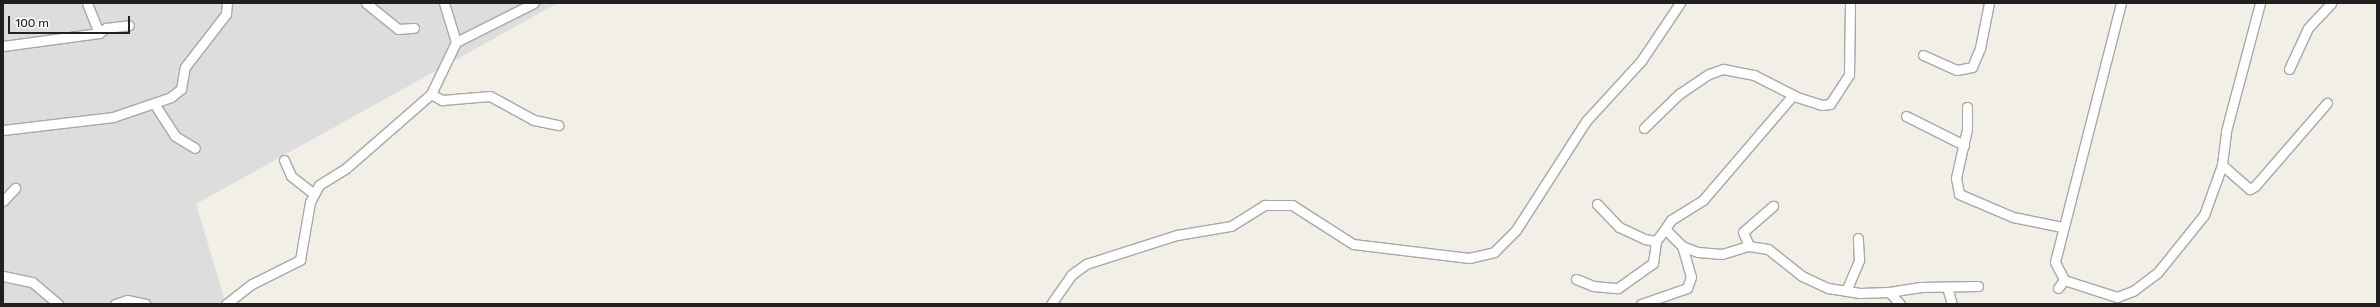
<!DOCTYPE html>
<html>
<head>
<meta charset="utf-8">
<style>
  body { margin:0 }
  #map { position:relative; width:2380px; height:307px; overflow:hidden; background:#f1efe6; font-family:Rubik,sans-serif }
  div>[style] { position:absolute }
  .residential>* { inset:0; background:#dedddd }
  .roads { filter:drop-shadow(1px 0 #a7a7a7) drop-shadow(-1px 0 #a7a7a7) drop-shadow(0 1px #a7a7a7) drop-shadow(0 -1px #a7a7a7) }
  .minor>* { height:9px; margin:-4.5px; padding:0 4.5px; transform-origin:4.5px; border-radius:4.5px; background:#fff }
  span { translate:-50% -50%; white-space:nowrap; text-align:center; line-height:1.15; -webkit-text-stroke:4px #fff; paint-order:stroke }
  .frame { position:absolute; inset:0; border:4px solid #202020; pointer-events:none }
  .scale { position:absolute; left:8px; top:16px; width:122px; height:18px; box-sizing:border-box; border:2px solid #202020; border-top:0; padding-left:5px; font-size:12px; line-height:14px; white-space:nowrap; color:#202020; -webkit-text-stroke:3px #fff; paint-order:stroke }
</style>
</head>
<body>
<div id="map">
  <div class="residential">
    <div style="clip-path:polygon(3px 3px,558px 3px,196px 204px,226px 304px,3px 304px)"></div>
  </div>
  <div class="roads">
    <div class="minor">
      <div style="left:366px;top:3px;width:41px;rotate:39.1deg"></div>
      <div style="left:398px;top:29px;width:16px;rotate:-4deg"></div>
      <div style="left:444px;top:3px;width:41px;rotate:72.9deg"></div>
      <div style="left:2121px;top:3px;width:267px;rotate:104.3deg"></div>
      <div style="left:2055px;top:262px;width:20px;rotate:63deg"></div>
      <div style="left:2064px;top:280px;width:56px;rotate:17.8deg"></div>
      <div style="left:2117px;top:297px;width:17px;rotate:-21deg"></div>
      <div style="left:2133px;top:291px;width:31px;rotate:-37deg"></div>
      <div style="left:2158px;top:272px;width:73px;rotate:-51.1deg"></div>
      <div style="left:2204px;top:215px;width:53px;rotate:-70.2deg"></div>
      <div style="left:2222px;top:165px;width:34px;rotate:-83deg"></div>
      <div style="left:2226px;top:131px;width:132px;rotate:-75.1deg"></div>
      <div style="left:99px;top:33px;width:9px;rotate:-36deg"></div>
      <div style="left:106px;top:28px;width:23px;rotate:-7deg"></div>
      <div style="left:456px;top:42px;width:87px;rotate:-26.6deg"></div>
      <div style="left:3px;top:46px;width:97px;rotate:-7.7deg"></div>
      <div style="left:99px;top:33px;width:32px;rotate:-112deg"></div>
      <div style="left:1923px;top:55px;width:37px;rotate:24deg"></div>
      <div style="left:1957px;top:70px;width:15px;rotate:-11deg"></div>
      <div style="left:1972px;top:67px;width:21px;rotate:-67deg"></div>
      <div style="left:1980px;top:48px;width:46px;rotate:-78.7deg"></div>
      <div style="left:2289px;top:69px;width:45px;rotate:-65.1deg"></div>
      <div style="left:2308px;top:28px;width:34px;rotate:-47deg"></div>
      <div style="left:431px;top:94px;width:13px;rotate:29deg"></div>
      <div style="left:442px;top:100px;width:48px;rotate:-4.8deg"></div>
      <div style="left:490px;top:96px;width:50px;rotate:28.6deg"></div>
      <div style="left:534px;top:120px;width:25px;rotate:12deg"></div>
      <div style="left:1793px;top:95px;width:138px;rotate:130.6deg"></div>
      <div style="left:1703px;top:200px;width:38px;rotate:148deg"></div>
      <div style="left:1671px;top:220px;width:11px;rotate:124deg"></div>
      <div style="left:1665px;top:229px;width:24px;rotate:45deg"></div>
      <div style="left:1682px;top:246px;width:17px;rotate:21deg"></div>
      <div style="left:1698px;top:252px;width:24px;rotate:5deg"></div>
      <div style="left:1722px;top:254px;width:28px;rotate:-17deg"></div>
      <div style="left:1749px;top:246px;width:19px;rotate:9deg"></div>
      <div style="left:1768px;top:249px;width:43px;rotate:38.5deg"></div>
      <div style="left:1802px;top:276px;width:29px;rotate:25deg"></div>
      <div style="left:1828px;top:288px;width:32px;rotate:9deg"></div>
      <div style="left:1860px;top:293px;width:29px;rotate:-2deg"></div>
      <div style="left:1889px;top:292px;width:16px;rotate:47deg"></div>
      <div style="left:155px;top:105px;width:37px;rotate:57deg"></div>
      <div style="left:175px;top:136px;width:23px;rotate:31deg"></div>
      <div style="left:1967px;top:107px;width:22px;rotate:90deg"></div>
      <div style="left:1967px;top:129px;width:50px;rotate:102.7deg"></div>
      <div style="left:1956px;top:178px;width:16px;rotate:79deg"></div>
      <div style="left:1959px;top:194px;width:59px;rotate:23.1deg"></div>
      <div style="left:2013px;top:217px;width:50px;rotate:11.5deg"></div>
      <div style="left:1906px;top:116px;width:65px;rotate:26.6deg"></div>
      <div style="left:1644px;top:128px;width:49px;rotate:-44.2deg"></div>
      <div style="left:1679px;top:94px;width:36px;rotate:-34deg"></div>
      <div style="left:1709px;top:74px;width:15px;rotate:-20deg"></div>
      <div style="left:1723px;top:69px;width:32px;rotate:11deg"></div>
      <div style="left:1754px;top:75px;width:48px;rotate:27.1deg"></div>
      <div style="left:1797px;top:97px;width:26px;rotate:18deg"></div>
      <div style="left:1822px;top:105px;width:8px;rotate:-7deg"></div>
      <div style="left:1830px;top:104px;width:35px;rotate:-57deg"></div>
      <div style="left:1849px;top:75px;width:72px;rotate:-89.2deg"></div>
      <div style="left:3px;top:130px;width:111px;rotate:-6.7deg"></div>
      <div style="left:113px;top:117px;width:61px;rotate:-19deg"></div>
      <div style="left:171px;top:97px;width:13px;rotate:-39deg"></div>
      <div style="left:181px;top:89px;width:22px;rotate:-80deg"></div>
      <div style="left:185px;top:67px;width:67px;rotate:-52.3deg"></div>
      <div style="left:226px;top:14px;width:11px;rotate:-85deg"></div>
      <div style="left:284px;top:160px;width:17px;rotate:66deg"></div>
      <div style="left:291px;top:176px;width:28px;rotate:38deg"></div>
      <div style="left:2222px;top:165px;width:37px;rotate:41deg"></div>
      <div style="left:2250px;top:189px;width:6px;rotate:-31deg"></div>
      <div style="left:2255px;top:186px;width:110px;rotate:-49.1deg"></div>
      <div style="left:3px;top:201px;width:18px;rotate:-47deg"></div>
      <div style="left:1597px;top:204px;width:32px;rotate:46deg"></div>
      <div style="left:1619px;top:227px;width:29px;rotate:25deg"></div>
      <div style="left:1645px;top:239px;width:11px;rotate:10deg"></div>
      <div style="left:1656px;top:241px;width:15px;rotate:-53deg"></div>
      <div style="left:1749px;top:246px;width:15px;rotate:-113deg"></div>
      <div style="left:1743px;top:232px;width:40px;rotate:-41deg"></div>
      <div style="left:3px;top:276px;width:30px;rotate:12deg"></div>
      <div style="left:32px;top:282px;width:34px;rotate:40deg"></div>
      <div style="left:1576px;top:279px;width:18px;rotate:22deg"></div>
      <div style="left:1593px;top:286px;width:25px;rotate:5deg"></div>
      <div style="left:1618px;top:288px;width:43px;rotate:-35.5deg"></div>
      <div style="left:1653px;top:263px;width:22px;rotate:-82deg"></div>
      <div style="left:1947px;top:287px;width:18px;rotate:74deg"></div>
      <div style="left:2058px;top:288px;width:10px;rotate:-53deg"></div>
      <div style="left:1846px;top:291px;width:34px;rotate:-67deg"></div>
      <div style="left:1859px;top:260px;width:22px;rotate:-93deg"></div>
      <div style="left:1889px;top:292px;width:32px;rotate:-9deg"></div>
      <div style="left:1921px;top:287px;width:57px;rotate:-1deg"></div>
      <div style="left:115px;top:304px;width:13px;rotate:-18deg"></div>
      <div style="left:127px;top:300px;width:19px;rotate:12deg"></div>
      <div style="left:226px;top:304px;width:33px;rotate:-38deg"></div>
      <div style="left:252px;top:284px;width:54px;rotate:-26.6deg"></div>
      <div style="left:300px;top:260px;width:59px;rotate:-80.2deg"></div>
      <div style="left:310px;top:202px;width:19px;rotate:-62deg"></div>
      <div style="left:319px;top:185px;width:31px;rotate:-32deg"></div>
      <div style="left:345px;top:169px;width:114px;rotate:-41.1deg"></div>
      <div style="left:431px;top:94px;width:58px;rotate:-64.3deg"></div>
      <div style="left:1051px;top:304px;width:35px;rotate:-55deg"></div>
      <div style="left:1071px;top:275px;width:19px;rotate:-36deg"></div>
      <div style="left:1086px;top:264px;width:96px;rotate:-17.7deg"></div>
      <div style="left:1177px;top:235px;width:55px;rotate:-9.5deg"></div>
      <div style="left:1231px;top:226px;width:40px;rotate:-32deg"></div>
      <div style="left:1265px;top:205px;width:27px"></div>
      <div style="left:1292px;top:205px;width:72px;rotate:32.6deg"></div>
      <div style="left:1353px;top:244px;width:117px;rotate:6.9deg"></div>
      <div style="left:1469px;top:258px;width:26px;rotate:-13deg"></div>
      <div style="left:1494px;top:252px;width:31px;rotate:-45deg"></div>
      <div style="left:1516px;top:230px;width:130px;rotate:-57.3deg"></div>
      <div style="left:1586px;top:121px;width:81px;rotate:-47.5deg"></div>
      <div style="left:1641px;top:61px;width:70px;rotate:-56.1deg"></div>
      <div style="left:1641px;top:304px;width:49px;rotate:-19.2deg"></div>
      <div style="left:1687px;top:288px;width:12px;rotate:-70deg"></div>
      <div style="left:1691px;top:277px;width:32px;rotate:-106deg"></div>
    </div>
  </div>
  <div class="frame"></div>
  <div class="scale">100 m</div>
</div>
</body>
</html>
